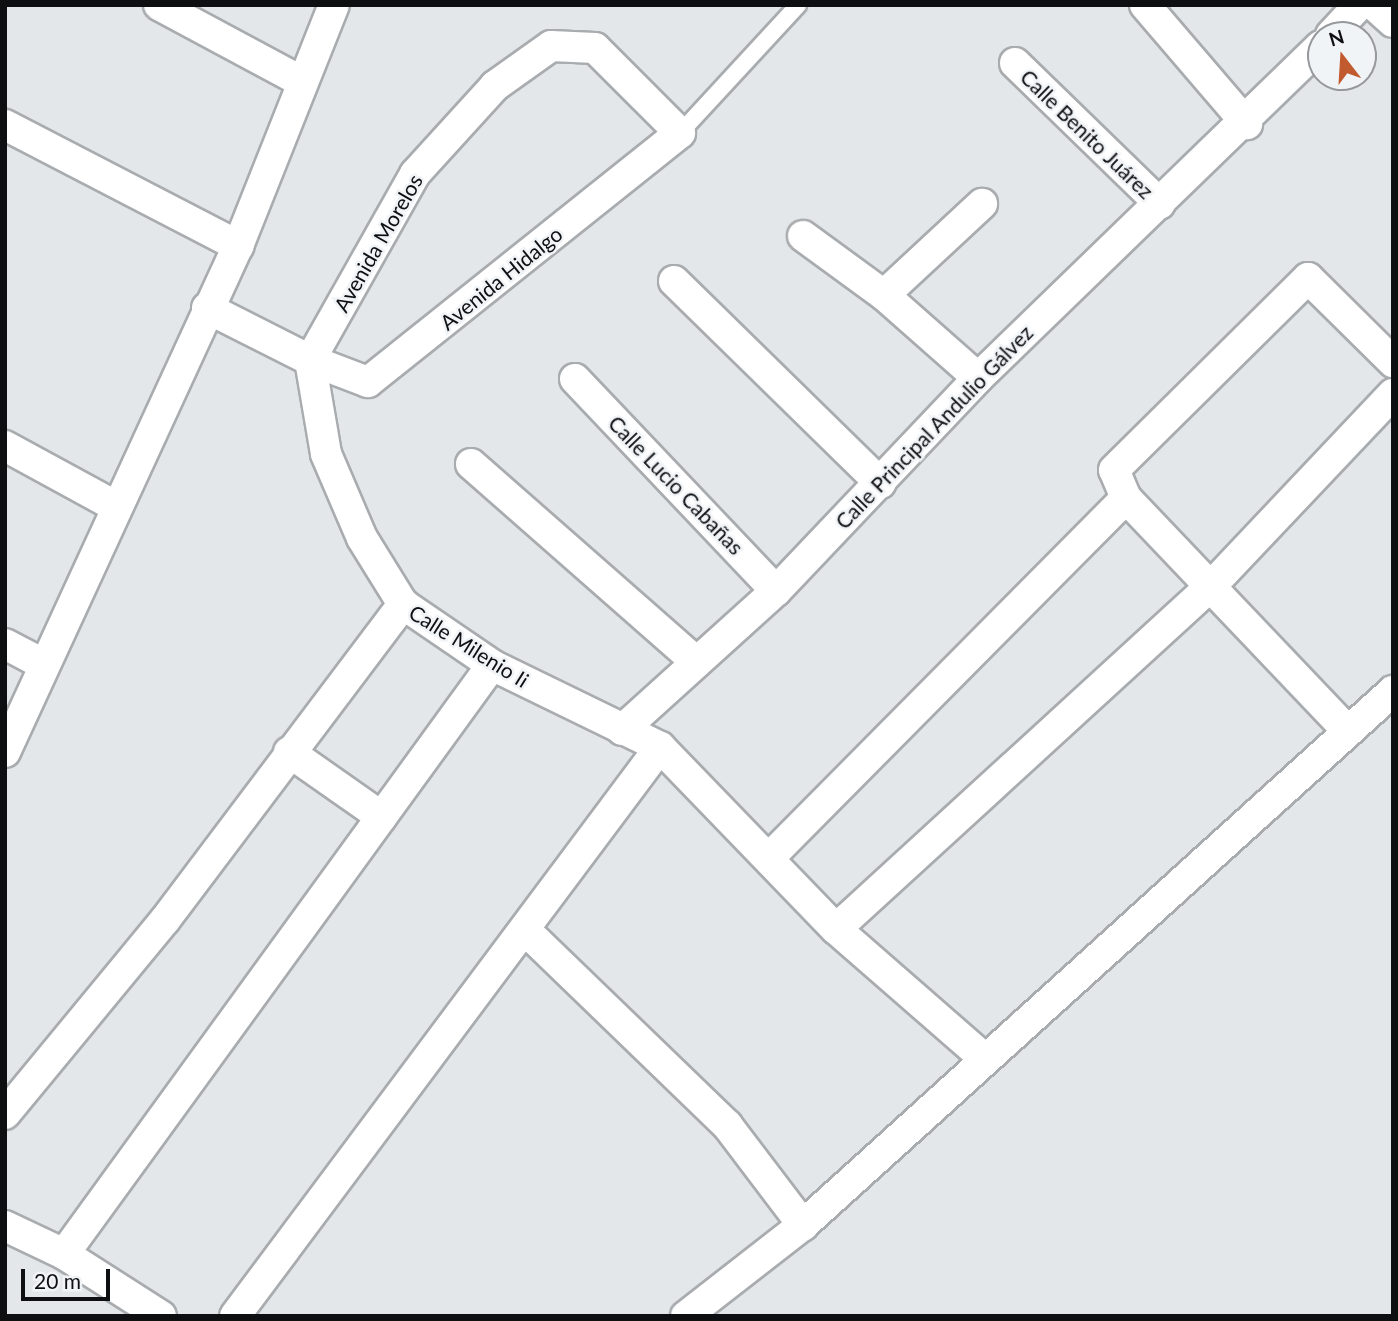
<!DOCTYPE html>
<html>
<head>
<meta charset="utf-8">
<style>
  body { margin:0 }
  #map { position:relative; width:1398px; height:1321px; overflow:hidden; background:#e3e7ea; font-family:Lato,sans-serif }
  div>[style] { position:absolute }
  .roads { filter:drop-shadow(2px 0 #a9acaf) drop-shadow(-2px 0 #a9acaf) drop-shadow(0 2px #a9acaf) drop-shadow(0 -2px #a9acaf) }
  .service>* { height:16px; margin:-8px; padding:0 8px; transform-origin:8px; border-radius:8px; background:#fff }
  .minor>* { height:30px; margin:-15px; padding:0 15px; transform-origin:15px; border-radius:15px; background:#fff }
  span { translate:-50% -50%; white-space:nowrap; text-align:center; line-height:1.15; -webkit-text-stroke:5px #f1f4f7; paint-order:stroke }
  .street-label { font-size:21px; color:#0e0f10 }
  .frame { position:absolute; inset:0; border:7px solid #0e0f10; pointer-events:none }
  .north { position:absolute; left:1307px; top:21px; width:70px; height:70px; box-sizing:border-box; background:#f1f4f7; border:2px solid #96989b; border-radius:50%; rotate:343deg; font-size:19px; font-weight:700; line-height:28px; text-align:center; color:#0e0f10 }
  .north::after { content:''; display:block; margin:auto; width:24px; height:32px; background:#c15b2f; clip-path:polygon(50% 0,100% 100%,50% 72%,0 100%) }
  .scale { position:absolute; left:21px; top:1269px; width:89px; height:32px; box-sizing:border-box; border:4px solid #0e0f10; border-top:0; padding-left:9px; font-size:21px; line-height:24px; white-space:nowrap; color:#0e0f10; -webkit-text-stroke:5px #f1f4f7; paint-order:stroke }
</style>
</head>
<body>
<div id="map">
  <div class="roads">
    <div class="service">
      <div style="left:680px;top:133px;width:174px;rotate:-47.3deg"></div>
    </div>
    <div class="minor">
      <div style="left:159px;top:5px;width:161px;rotate:28.2deg"></div>
      <div style="left:1145px;top:5px;width:157px;rotate:49.4deg"></div>
      <div style="left:1374px;top:5px;width:25px;rotate:42deg"></div>
      <div style="left:1331px;top:35px;width:41px;rotate:-47deg"></div>
      <div style="left:1015px;top:63px;width:202px;rotate:44.2deg"></div>
      <div style="left:5px;top:125px;width:263px;rotate:27.4deg"></div>
      <div style="left:803px;top:236px;width:100px;rotate:36.1deg"></div>
      <div style="left:884px;top:295px;width:125px;rotate:41.4deg"></div>
      <div style="left:674px;top:281px;width:289px;rotate:44.4deg"></div>
      <div style="left:884px;top:295px;width:134px;rotate:-42.9deg"></div>
      <div style="left:207px;top:308px;width:115px;rotate:26.8deg"></div>
      <div style="left:310px;top:360px;width:62px;rotate:20.8deg"></div>
      <div style="left:368px;top:382px;width:399px;rotate:-38.6deg"></div>
      <div style="left:680px;top:133px;width:120px;rotate:-135deg"></div>
      <div style="left:595px;top:48px;width:44px;rotate:-177.4deg"></div>
      <div style="left:551px;top:46px;width:69px;rotate:144.5deg"></div>
      <div style="left:495px;top:86px;width:119px;rotate:132.3deg"></div>
      <div style="left:415px;top:174px;width:214px;rotate:119.4deg"></div>
      <div style="left:310px;top:360px;width:95px;rotate:80.3deg"></div>
      <div style="left:326px;top:454px;width:91px;rotate:66.8deg"></div>
      <div style="left:362px;top:538px;width:78px;rotate:58.2deg"></div>
      <div style="left:403px;top:604px;width:108px;rotate:34.4deg"></div>
      <div style="left:492px;top:665px;width:187px;rotate:26deg"></div>
      <div style="left:660px;top:747px;width:253px;rotate:46deg"></div>
      <div style="left:836px;top:929px;width:198px;rotate:41.1deg"></div>
      <div style="left:575px;top:379px;width:292px;rotate:46.5deg"></div>
      <div style="left:5px;top:446px;width:125px;rotate:28.6deg"></div>
      <div style="left:471px;top:464px;width:300px;rotate:41.3deg"></div>
      <div style="left:1126px;top:498px;width:322px;rotate:46.4deg"></div>
      <div style="left:5px;top:644px;width:41px;rotate:27.8deg"></div>
      <div style="left:622px;top:730px;width:207px;rotate:-42.1deg"></div>
      <div style="left:776px;top:591px;width:294px;rotate:-46.5deg"></div>
      <div style="left:978px;top:378px;width:477px;rotate:-44.1deg"></div>
      <div style="left:5px;top:752px;width:557px;rotate:-65.28deg"></div>
      <div style="left:238px;top:246px;width:259px;rotate:-68.3deg"></div>
      <div style="left:289px;top:752px;width:113px;rotate:35deg"></div>
      <div style="left:772px;top:855px;width:503px;rotate:-45.24deg"></div>
      <div style="left:1126px;top:498px;width:30px;rotate:-113deg"></div>
      <div style="left:1114px;top:470px;width:273px;rotate:-44.7deg"></div>
      <div style="left:1308px;top:278px;width:120px;rotate:44.7deg"></div>
      <div style="left:836px;top:929px;width:512px;rotate:-42.47deg"></div>
      <div style="left:1214px;top:583px;width:260px;rotate:-46.6deg"></div>
      <div style="left:525px;top:930px;width:281px;rotate:44deg"></div>
      <div style="left:727px;top:1125px;width:126px;rotate:52.8deg"></div>
      <div style="left:5px;top:1114px;width:251px;rotate:-50.5deg"></div>
      <div style="left:165px;top:920px;width:396px;rotate:-53deg"></div>
      <div style="left:5px;top:1226px;width:65px;rotate:25.4deg"></div>
      <div style="left:64px;top:1254px;width:115px;rotate:32.6deg"></div>
      <div style="left:64px;top:1254px;width:728px;rotate:-54deg"></div>
      <div style="left:235px;top:1316px;width:710px;rotate:-53.24deg"></div>
      <div style="left:686px;top:1316px;width:148px;rotate:-37.9deg"></div>
      <div style="left:803px;top:1225px;width:796px;rotate:-42.15deg"></div>
    </div>
  </div>
  <div class="street-label">
    <span style="left:1087px;top:134px;rotate:44deg">Calle Benito Juárez</span>
    <span style="left:378px;top:243px;rotate:-60deg">Avenida Morelos</span>
    <span style="left:501px;top:278px;rotate:-39deg">Avenida Hidalgo</span>
    <span style="left:934px;top:427px;rotate:-46deg">Calle Principal Andulio Gálvez</span>
    <span style="left:676px;top:485px;rotate:46deg">Calle Lucio Cabañas</span>
    <span style="left:469px;top:646px;rotate:32deg">Calle Milenio Ii</span>
  </div>
  <div class="frame"></div>
  <div class="north">N</div>
  <div class="scale">20 m</div>
</div>
</body>
</html>
